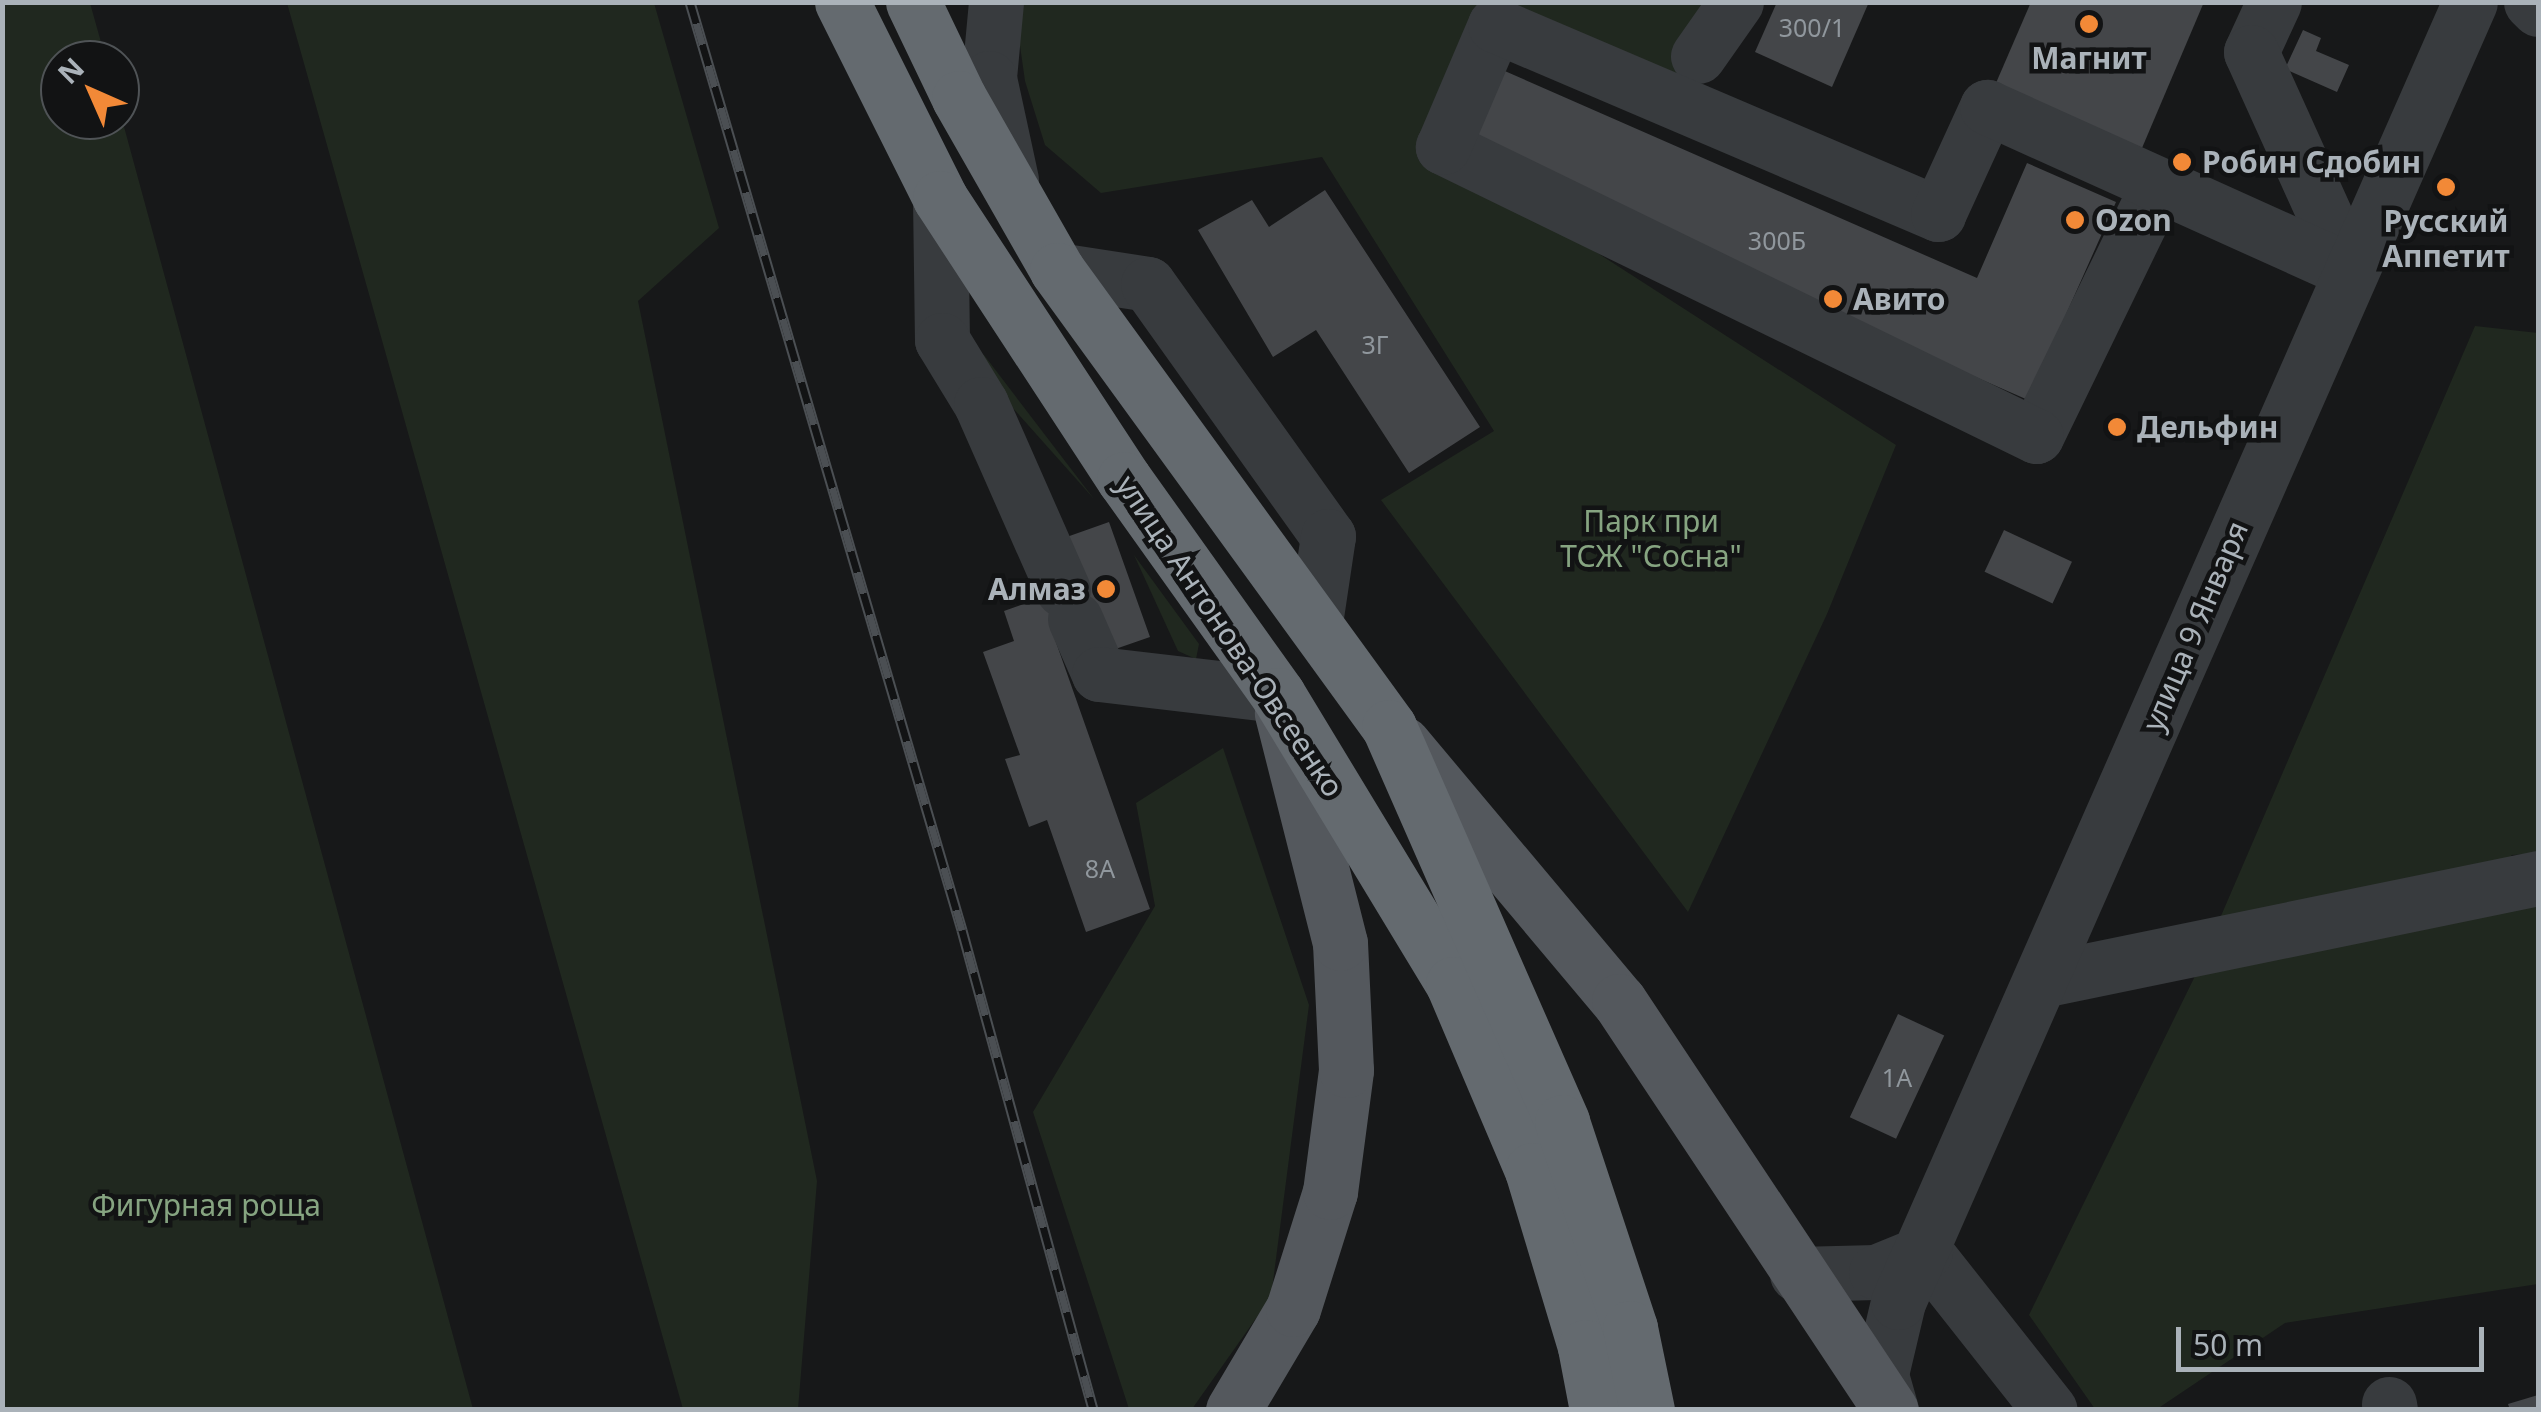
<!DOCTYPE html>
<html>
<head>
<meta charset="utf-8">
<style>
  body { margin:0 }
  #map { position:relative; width:2541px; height:1412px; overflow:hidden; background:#171819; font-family:"Noto Sans",sans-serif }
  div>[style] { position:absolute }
  .green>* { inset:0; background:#20281f }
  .building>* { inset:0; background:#444649; transform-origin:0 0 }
  .minor>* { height:55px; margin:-27.5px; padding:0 27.5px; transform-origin:27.5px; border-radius:27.5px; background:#383b3e }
  .major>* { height:55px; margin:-27.5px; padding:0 27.5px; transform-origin:27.5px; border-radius:27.5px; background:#54585d }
  .highway>* { height:55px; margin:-27.5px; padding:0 27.5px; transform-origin:27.5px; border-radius:27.5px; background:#646a6f }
  .rail>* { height:11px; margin-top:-5.5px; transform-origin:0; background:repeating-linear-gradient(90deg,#121314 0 22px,#4b4f53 0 44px); box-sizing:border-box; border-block:2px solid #4b4f53 }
  .dots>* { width:28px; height:28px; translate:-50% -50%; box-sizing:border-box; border:5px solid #121314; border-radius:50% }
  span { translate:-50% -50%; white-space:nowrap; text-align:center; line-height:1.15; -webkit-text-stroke:9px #121314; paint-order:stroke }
  .number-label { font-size:25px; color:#90979d }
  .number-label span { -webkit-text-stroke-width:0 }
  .poi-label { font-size:30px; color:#aab2b9; font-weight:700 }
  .left { translate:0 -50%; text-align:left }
  .right { translate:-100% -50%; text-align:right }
  .park-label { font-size:30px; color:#86a481 }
  .street-label { font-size:30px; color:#aab2b9 }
  .frame { position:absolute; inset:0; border:5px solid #aab2b9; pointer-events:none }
  .north { position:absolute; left:40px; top:40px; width:100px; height:100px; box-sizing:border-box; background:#121314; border:2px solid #4f5356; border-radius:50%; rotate:315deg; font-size:28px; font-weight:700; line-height:40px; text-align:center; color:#aab2b9 }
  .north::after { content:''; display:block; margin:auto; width:35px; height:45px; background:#f28937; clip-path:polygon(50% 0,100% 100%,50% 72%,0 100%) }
  .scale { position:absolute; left:2176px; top:1327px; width:308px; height:45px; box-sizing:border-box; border:5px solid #aab2b9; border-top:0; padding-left:12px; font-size:30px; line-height:35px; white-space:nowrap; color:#aab2b9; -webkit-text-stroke:8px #121314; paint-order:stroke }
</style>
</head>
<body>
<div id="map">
  <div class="green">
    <div style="clip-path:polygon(3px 2px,90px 3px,106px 60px,60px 60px,60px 120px,120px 120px,120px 112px,473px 1409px,3px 1409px)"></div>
    <div style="clip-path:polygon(287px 3px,654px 3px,719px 228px,638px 301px,817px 1181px,798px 1409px,683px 1409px)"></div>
    <div style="clip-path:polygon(1014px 3px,1726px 3px,1673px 84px,1477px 9px,1428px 144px,1896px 445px,1827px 614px,1688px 912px,1381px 500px,1494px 431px,1322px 157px,1101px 193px,1045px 145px,1025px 81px)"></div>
    <div style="clip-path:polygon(2475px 326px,2538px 333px,2538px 854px,2511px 855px,2538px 896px,2538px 1284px,2285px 1323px,2157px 1409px,2095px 1409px,2029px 1315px,2196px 974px)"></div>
    <div style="clip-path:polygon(970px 350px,984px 355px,1094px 499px,972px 362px)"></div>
    <div style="clip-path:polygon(1134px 555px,1199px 644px,1196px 659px,1178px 651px)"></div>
    <div style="clip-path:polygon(1223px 748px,1309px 1005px,1271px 1297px,1192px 1409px,1129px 1409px,1033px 1112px,1155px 906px,1136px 803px)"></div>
  </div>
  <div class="building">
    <div style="clip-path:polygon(1777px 2px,1869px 2px,1832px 87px,1755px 52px)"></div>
    <div style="clip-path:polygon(2031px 2px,2204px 2px,2142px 148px,1996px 83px)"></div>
    <div style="clip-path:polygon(2303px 30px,2321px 38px,2316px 51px,2349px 65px,2337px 92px,2285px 69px)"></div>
    <div style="clip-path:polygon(1491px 65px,1977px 278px,2027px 163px,2116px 202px,2028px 400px,1455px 149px)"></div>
    <div style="clip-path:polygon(1325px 190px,1480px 427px,1409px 473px,1316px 330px,1273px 357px,1198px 230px,1252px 200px,1269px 227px)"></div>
    <div style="clip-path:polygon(1109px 522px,1150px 637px,1101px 654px,1051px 628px,1150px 909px,1086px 932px,1047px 820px,1029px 827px,1005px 759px,1020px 755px,983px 652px,1014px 641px,1004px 611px,1077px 585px,1061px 539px)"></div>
    <div style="left:2004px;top:530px;width:75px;height:46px;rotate:25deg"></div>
    <div style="left:1898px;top:1014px;width:51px;height:114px;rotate:25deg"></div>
    <div style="clip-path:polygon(2538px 1395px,2538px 1410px,2510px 1410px,2508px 1404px)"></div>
  </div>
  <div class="minor">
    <div style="left:996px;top:2px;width:76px;rotate:95.3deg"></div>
    <div style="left:989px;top:78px;width:104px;rotate:77.8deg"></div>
    <div style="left:2274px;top:2px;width:55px;rotate:114.7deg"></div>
    <div style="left:2251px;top:52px;width:240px;rotate:65.7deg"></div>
    <div style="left:2531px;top:2px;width:10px;rotate:45deg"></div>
    <div style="left:1698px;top:56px;width:66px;rotate:-54.9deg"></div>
    <div style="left:2158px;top:185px;width:279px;rotate:115.9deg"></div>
    <div style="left:2036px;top:436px;width:660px;rotate:-154.02deg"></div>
    <div style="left:1443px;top:147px;width:133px;rotate:-66.9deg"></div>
    <div style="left:1495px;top:25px;width:482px;rotate:23.1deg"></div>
    <div style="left:1938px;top:214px;width:118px;rotate:-65.4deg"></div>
    <div style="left:1987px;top:107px;width:398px;rotate:24.3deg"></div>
    <div style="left:940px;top:198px;width:142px;rotate:89.2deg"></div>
    <div style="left:942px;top:340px;width:75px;rotate:58.6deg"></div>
    <div style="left:981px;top:404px;width:203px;rotate:66.2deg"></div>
    <div style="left:1057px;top:270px;width:92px;rotate:8.7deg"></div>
    <div style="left:1148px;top:284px;width:310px;rotate:54.5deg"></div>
    <div style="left:1328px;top:536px;width:88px;rotate:98.5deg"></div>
    <div style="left:1075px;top:619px;width:60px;rotate:66.4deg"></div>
    <div style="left:1099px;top:674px;width:180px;rotate:6.7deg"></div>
    <div style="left:2042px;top:980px;width:506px;rotate:-11.62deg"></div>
    <div style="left:1925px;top:1252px;width:201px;rotate:51.7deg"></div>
    <div style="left:1797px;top:1274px;width:79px;rotate:-1.5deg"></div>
    <div style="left:1876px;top:1272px;width:53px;rotate:-22.2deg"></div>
    <div style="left:2389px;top:1404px;width:6px;rotate:81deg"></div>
    <div style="left:1891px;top:1410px;width:37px;rotate:-106deg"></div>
    <div style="left:1881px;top:1374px;width:74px;rotate:-76.7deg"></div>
    <div style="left:1898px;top:1302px;width:1420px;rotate:-66.25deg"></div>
  </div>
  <div class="major">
    <div style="left:1403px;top:744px;width:336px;rotate:50deg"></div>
    <div style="left:1619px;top:1001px;width:491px;rotate:56.4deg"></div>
    <div style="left:1233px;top:1410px;width:117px;rotate:-59.3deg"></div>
    <div style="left:1293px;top:1309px;width:123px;rotate:-72.5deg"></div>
    <div style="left:1330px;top:1192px;width:123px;rotate:-82.5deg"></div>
    <div style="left:1346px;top:1070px;width:127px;rotate:-92.7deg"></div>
    <div style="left:1340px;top:943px;width:237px;rotate:-104.2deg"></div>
  </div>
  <div class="highway">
    <div style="left:842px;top:2px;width:219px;rotate:63.4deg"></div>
    <div style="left:940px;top:198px;width:336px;rotate:56.8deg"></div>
    <div style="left:1124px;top:479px;width:265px;rotate:54.5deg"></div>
    <div style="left:1278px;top:695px;width:338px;rotate:58.8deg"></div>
    <div style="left:1453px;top:984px;width:202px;rotate:67deg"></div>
    <div style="left:1532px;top:1170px;width:185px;rotate:73.3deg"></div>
    <div style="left:1585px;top:1347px;width:64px;rotate:79.2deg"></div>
    <div style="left:913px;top:2px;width:106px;rotate:64.4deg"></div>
    <div style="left:959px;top:98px;width:198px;rotate:60.3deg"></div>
    <div style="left:1057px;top:270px;width:565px;rotate:54deg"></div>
    <div style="left:1389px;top:727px;width:431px;rotate:66.3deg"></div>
    <div style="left:1562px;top:1122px;width:217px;rotate:71.7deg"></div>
    <div style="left:1630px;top:1328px;width:84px;rotate:78.3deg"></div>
  </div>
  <div class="rail">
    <div style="left:690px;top:2px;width:967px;rotate:73.66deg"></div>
    <div style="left:962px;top:930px;width:498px;rotate:74.7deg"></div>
  </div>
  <div class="dots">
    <div style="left:2089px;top:24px;background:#f28937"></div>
    <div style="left:2182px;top:162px;background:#f28937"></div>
    <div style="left:2446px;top:187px;background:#f28937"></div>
    <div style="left:2075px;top:220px;background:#f28937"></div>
    <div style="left:1833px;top:299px;background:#f28937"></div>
    <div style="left:2117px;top:427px;background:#f28937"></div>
    <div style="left:1106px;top:589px;background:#f28937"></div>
  </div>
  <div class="number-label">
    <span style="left:1812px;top:27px">300/1</span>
    <span style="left:1777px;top:240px">300Б</span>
    <span style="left:1375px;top:344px">3Г</span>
    <span style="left:1100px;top:868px">8А</span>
    <span style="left:1897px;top:1077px">1А</span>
  </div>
  <div class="poi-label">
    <span style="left:2089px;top:58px">Магнит</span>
    <span class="left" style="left:2202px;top:162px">Робин Сдобин</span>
    <span class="left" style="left:2095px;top:220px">Ozon</span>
    <span style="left:2446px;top:238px">Русский<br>Аппетит</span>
    <span class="left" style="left:1853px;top:299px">Авито</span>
    <span class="left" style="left:2137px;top:427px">Дельфин</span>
    <span class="right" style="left:1086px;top:589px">Алмаз</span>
  </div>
  <div class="park-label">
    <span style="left:1651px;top:538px">Парк при<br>ТСЖ "Сосна"</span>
    <span style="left:206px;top:1205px">Фигурная роща</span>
  </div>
  <div class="street-label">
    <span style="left:2195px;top:626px;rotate:-67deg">улица 9 Января</span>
    <span style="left:1230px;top:636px;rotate:56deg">улица Антонова-Овсеенко</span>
  </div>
  <div class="frame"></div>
  <div class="north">N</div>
  <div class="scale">50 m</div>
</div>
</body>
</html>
